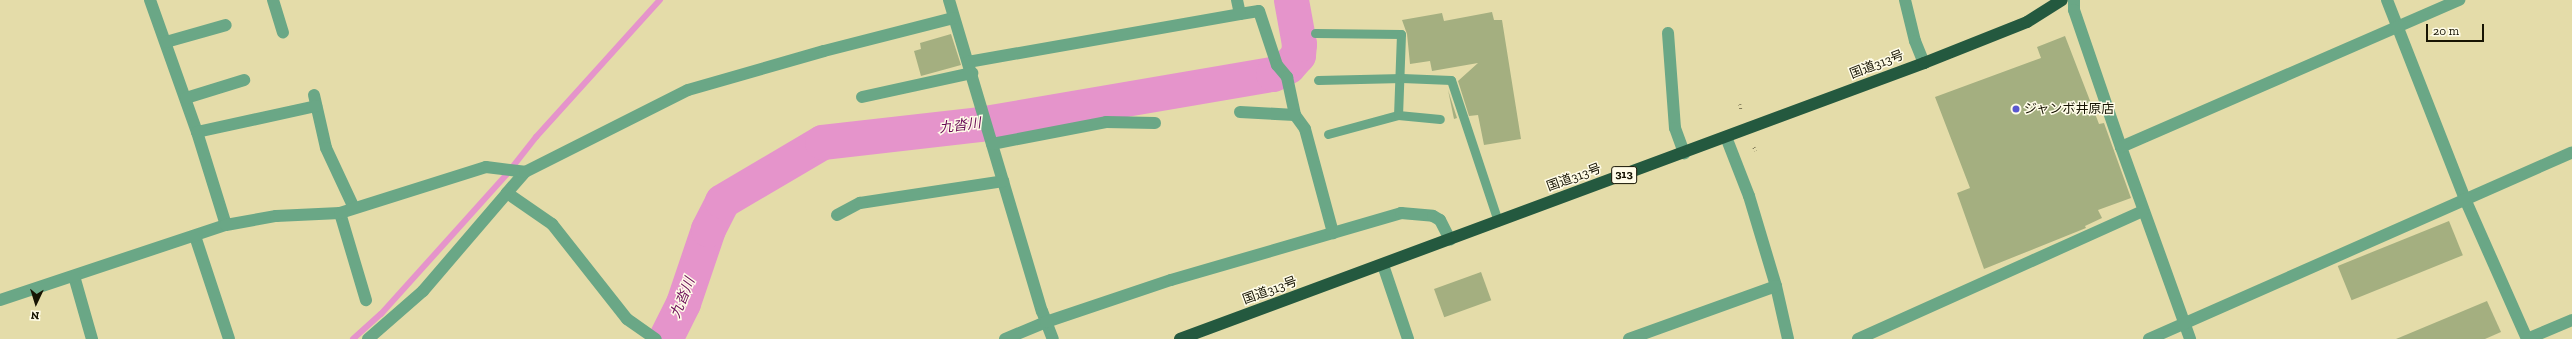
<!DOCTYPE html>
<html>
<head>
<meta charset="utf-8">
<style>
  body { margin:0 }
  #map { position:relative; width:2572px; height:339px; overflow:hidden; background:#e4dca9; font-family:"Zilla Slab","Noto Sans JP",serif }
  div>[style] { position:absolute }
  .stream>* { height:6px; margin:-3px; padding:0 3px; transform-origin:3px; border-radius:3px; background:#e594cb }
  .river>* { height:35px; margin:-17.5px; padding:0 17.5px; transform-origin:17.5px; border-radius:17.5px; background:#e594cb }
  .building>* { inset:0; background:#a4af80; transform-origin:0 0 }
  .path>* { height:2.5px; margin-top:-1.25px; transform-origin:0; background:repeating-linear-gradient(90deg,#817b59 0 1px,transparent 0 4px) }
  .lane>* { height:9px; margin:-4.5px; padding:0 4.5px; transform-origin:4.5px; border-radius:4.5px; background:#6aa786 }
  .street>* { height:12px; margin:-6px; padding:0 6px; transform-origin:6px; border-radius:6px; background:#6aa786 }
  .highway>* { height:12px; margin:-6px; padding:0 6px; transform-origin:6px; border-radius:6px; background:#24593f }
  .dots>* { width:11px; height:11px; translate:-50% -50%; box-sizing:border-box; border:2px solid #fffce8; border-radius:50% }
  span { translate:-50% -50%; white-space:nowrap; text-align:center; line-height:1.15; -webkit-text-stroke:3px #fffce8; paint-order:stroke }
  .shield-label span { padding:1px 3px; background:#fffce8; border:1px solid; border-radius:3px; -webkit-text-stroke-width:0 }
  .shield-label { font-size:12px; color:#171403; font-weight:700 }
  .street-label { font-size:13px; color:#171403 }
  .poi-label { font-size:13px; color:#171403 }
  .left { translate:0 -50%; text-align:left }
  .water-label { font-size:14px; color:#6b0b57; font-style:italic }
  .north { position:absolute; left:16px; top:283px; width:40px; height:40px; -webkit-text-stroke:3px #fffce8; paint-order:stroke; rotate:184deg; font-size:11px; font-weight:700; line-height:16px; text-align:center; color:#171403 }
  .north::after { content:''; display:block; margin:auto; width:14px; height:18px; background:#171403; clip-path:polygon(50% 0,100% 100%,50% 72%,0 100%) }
  .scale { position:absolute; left:2426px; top:24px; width:58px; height:18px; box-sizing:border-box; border:2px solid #171403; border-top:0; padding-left:5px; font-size:12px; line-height:14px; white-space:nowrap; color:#171403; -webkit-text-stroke:3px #fffce8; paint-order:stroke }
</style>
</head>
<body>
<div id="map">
  <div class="stream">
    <div style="left:353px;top:339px;width:38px;rotate:-42deg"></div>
    <div style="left:381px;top:314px;width:188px;rotate:-48deg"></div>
    <div style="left:507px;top:174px;width:47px;rotate:-51.9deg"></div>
    <div style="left:536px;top:137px;width:185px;rotate:-47.9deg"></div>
  </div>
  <div class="river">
    <div style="left:665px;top:339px;width:40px;rotate:-63.4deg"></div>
    <div style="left:683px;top:303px;width:78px;rotate:-71.3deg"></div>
    <div style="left:708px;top:229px;width:31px;rotate:-63deg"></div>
    <div style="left:722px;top:201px;width:116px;rotate:-30.5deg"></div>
    <div style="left:822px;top:142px;width:158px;rotate:-6.5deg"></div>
    <div style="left:979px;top:124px;width:298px;rotate:-9.7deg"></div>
    <div style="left:1273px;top:74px;width:17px;rotate:-28deg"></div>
    <div style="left:1288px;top:66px;width:15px;rotate:-48deg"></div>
    <div style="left:1298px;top:55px;width:11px;rotate:-85deg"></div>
    <div style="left:1299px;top:44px;width:45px;rotate:-100.3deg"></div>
  </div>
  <div class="building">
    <div style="clip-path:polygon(1492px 12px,1494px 20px,1502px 20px,1521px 139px,1484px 145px,1478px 115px,1469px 116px,1458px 81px,1478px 63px,1432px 71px,1430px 61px,1410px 64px,1407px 34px,1402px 20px,1442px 13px,1444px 21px)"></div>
    <div style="clip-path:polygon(951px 34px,961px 65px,921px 76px,914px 51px,921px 49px,920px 43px)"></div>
    <div style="clip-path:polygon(2065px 36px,2099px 124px,2104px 123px,2131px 198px,2098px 210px,2102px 218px,2085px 226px,2086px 228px,1984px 269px,1957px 193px,1970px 188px,1935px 97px,2041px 58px,2037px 47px)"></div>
    <div style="clip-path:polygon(1448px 90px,1457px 118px,1454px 119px)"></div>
    <div style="left:2449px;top:221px;width:37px;height:120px;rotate:68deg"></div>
    <div style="left:1481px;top:272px;width:30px;height:50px;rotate:70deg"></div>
    <div style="clip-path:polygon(2487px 301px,2501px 332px,2485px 339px,2396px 339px)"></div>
  </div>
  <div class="path">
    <div style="left:1740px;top:104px;width:5px;rotate:79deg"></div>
    <div style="left:1754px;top:147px;width:4px;rotate:63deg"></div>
  </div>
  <div class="lane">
    <div style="left:1315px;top:33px;width:86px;rotate:0.7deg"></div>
    <div style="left:1401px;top:34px;width:81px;rotate:92.1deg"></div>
    <div style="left:1318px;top:80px;width:84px;rotate:-1.4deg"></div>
    <div style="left:1402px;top:78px;width:49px;rotate:2.3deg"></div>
    <div style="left:1451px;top:80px;width:149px;rotate:71.6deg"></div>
    <div style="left:1328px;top:134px;width:73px;rotate:-15.2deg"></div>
    <div style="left:1398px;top:115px;width:42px;rotate:5.4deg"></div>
  </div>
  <div class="street">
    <div style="left:150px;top:0;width:140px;rotate:70.4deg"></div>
    <div style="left:197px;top:132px;width:97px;rotate:72.7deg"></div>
    <div style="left:273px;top:0;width:34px;rotate:73deg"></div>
    <div style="left:949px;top:0;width:325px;rotate:73.4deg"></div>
    <div style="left:1042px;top:311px;width:30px;rotate:69deg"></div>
    <div style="left:1237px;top:0;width:14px;rotate:78deg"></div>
    <div style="left:1240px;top:14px;width:19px;rotate:-9deg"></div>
    <div style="left:1259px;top:11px;width:57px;rotate:71.6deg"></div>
    <div style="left:1277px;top:65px;width:16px;rotate:50deg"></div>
    <div style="left:1287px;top:77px;width:39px;rotate:78deg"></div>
    <div style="left:1295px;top:115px;width:17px;rotate:54deg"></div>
    <div style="left:1305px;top:129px;width:108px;rotate:74.9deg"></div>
    <div style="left:1905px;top:0;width:42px;rotate:76.3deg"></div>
    <div style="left:1915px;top:41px;width:24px;rotate:68deg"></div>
    <div style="left:2074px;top:0;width:10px;rotate:90deg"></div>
    <div style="left:2074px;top:10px;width:145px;rotate:71.1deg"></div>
    <div style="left:2121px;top:147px;width:204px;rotate:70.2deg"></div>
    <div style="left:2387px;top:0;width:214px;rotate:68.6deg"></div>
    <div style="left:2465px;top:199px;width:153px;rotate:66.1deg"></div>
    <div style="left:1668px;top:33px;width:95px;rotate:85.8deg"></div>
    <div style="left:1675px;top:128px;width:27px;rotate:70deg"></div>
    <div style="left:166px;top:42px;width:62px;rotate:-15.8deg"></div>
    <div style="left:968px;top:62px;width:276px;rotate:-10deg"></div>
    <div style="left:314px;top:95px;width:54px;rotate:77.2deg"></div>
    <div style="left:326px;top:148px;width:66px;rotate:65deg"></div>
    <div style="left:862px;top:97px;width:113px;rotate:-12.3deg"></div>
    <div style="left:186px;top:98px;width:61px;rotate:-17.2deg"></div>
    <div style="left:1240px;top:112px;width:55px;rotate:3.1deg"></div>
    <div style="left:197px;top:132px;width:122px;rotate:-12.3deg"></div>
    <div style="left:1726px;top:137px;width:63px;rotate:68.7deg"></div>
    <div style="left:1749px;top:196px;width:94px;rotate:73.3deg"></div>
    <div style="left:1776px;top:286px;width:54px;rotate:77.2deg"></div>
    <div style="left:992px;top:144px;width:116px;rotate:-10.9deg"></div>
    <div style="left:1106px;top:122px;width:49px;rotate:1.2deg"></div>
    <div style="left:2121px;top:147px;width:369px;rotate:-23.5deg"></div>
    <div style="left:525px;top:172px;width:28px;rotate:131deg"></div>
    <div style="left:507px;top:193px;width:55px;rotate:34.6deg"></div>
    <div style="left:552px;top:224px;width:121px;rotate:51.7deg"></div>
    <div style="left:627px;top:319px;width:35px;rotate:35deg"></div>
    <div style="left:340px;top:213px;width:91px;rotate:73.4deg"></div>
    <div style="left:837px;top:215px;width:26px;rotate:-28deg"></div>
    <div style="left:860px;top:203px;width:145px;rotate:-8.7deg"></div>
    <div style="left:195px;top:236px;width:108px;rotate:71.7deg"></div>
    <div style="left:1383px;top:265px;width:78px;rotate:71.3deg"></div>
    <div style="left:74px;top:276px;width:66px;rotate:74.1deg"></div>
    <div style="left:0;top:300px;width:238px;rotate:-18.4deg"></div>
    <div style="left:226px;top:225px;width:51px;rotate:-10.2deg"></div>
    <div style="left:276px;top:216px;width:64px;rotate:-2.7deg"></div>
    <div style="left:340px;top:213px;width:153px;rotate:-17.5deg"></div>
    <div style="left:486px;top:167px;width:39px;rotate:7deg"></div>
    <div style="left:525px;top:172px;width:182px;rotate:-26.7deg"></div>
    <div style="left:688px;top:90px;width:141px;rotate:-16deg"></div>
    <div style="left:824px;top:51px;width:133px;rotate:-14.3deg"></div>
    <div style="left:368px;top:339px;width:73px;rotate:-41.1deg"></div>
    <div style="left:423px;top:291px;width:129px;rotate:-49.4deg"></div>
    <div style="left:1005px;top:339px;width:44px;rotate:-22.5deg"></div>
    <div style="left:1046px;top:322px;width:132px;rotate:-18.6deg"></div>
    <div style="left:1171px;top:280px;width:240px;rotate:-16.2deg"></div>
    <div style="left:1401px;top:213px;width:32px;rotate:5deg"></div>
    <div style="left:1433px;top:216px;width:8px;rotate:30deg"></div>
    <div style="left:1440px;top:220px;width:22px;rotate:63deg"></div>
    <div style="left:1629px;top:339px;width:156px;rotate:-19.8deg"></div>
    <div style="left:1858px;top:339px;width:312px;rotate:-24.2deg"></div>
    <div style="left:2149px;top:339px;width:462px;rotate:-23.8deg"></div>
    <div style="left:2527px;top:339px;width:49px;rotate:-22.9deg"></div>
  </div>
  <div class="highway">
    <div style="left:1180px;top:339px;width:794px;rotate:-20.35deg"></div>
    <div style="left:1924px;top:63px;width:111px;rotate:-21.7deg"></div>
    <div style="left:2027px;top:22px;width:41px;rotate:-32.2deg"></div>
  </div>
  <div class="dots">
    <div style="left:2016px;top:109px;background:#5a58cf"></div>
  </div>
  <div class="shield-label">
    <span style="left:1624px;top:175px">313</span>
  </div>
  <div class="street-label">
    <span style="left:1877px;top:65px;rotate:-21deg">国道313号</span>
    <span style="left:1574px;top:178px;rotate:-20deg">国道313号</span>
    <span style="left:1270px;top:291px;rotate:-20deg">国道313号</span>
  </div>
  <div class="poi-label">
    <span class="left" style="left:2024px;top:109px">ジャンボ井原店</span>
  </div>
  <div class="water-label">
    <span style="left:960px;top:126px;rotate:-7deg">九沓川</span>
    <span style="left:683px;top:298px;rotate:-68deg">九沓川</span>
  </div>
  <div class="north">N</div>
  <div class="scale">20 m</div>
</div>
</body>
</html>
